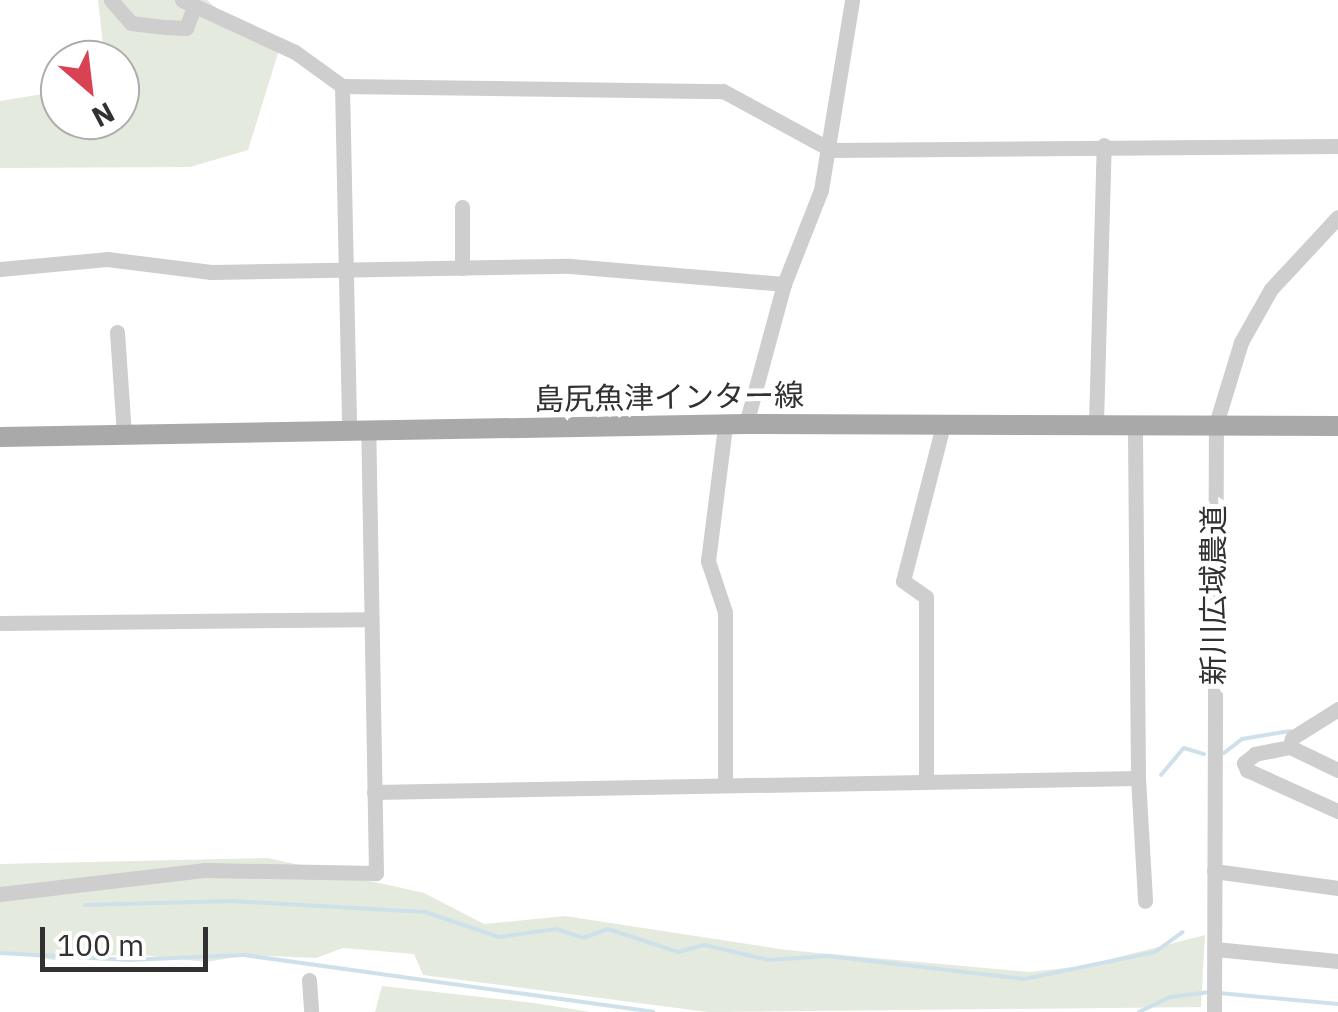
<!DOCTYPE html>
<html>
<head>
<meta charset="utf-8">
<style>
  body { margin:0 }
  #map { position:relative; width:1338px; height:1012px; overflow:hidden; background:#fff; font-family:"IBM Plex Sans","Noto Sans JP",sans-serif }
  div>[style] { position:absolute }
  .green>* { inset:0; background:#e4eadd }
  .stream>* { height:4px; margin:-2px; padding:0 2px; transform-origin:2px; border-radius:2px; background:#cee1eb }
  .minor>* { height:15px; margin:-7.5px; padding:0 7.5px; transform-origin:7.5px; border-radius:7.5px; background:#cecece }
  .major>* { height:20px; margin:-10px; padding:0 10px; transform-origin:10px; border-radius:10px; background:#a9a9a9 }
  span { translate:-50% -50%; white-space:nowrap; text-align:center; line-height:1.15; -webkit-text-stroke:10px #fff; paint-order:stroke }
  .street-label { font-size:30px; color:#313131 }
  .north { position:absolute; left:40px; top:40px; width:100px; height:100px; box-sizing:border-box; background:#fff; border:2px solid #adadad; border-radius:50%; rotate:152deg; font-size:28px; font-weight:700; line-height:40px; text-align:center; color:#313131 }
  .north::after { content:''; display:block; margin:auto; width:35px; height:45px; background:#d94253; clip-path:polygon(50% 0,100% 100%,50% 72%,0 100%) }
  .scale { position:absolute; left:40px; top:927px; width:168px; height:45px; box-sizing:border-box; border:5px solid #313131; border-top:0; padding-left:12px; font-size:30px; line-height:35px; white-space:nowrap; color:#313131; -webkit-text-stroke:8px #fff; paint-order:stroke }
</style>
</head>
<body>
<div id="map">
  <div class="green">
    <div style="clip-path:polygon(98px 0,207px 0,249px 37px,279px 50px,248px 150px,190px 167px,0 168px,0 101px,60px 91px,60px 120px,120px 120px,120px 60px,90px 60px,104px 53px)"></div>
    <div style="clip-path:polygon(268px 858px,424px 893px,484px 924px,565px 916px,786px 950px,1029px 972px,1084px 966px,1205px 935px,1201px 1007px,708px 1012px,423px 975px,414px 954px,343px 948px,316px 958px,247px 955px,207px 962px,132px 954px,53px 960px,0 951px,0 864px)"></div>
    <div style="clip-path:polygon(382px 986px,534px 1003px,590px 1012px,375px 1012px)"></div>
  </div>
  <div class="stream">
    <div style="left:1224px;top:753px;width:23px;rotate:-38deg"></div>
    <div style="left:1242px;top:739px;width:49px;rotate:-9.5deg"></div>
    <div style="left:1161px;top:775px;width:35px;rotate:-50deg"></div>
    <div style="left:1184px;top:748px;width:21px;rotate:17deg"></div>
    <div style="left:85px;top:905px;width:147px;rotate:-1.6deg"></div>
    <div style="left:232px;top:901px;width:193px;rotate:3.3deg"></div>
    <div style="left:425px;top:912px;width:78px;rotate:18.7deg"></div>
    <div style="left:499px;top:937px;width:58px;rotate:-8deg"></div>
    <div style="left:556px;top:929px;width:28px;rotate:18deg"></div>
    <div style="left:583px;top:938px;width:27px;rotate:-20deg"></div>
    <div style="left:608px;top:929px;width:74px;rotate:18.2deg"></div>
    <div style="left:678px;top:952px;width:27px;rotate:-15deg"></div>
    <div style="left:704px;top:945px;width:67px;rotate:13deg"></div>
    <div style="left:769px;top:960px;width:59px;rotate:-3.9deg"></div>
    <div style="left:828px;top:956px;width:197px;rotate:6.7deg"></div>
    <div style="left:1024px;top:979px;width:134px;rotate:-11.6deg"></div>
    <div style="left:1155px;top:952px;width:34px;rotate:-36deg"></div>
    <div style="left:0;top:953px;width:129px;rotate:3.1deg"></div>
    <div style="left:129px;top:960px;width:115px;rotate:-2.5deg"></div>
    <div style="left:244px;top:955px;width:413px;rotate:7.9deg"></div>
    <div style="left:1219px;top:993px;width:120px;rotate:5.3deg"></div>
    <div style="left:1139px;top:1012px;width:34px;rotate:-26deg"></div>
    <div style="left:1170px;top:997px;width:40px;rotate:-7.1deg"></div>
  </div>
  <div class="minor">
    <div style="left:111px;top:0;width:30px;rotate:49deg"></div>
    <div style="left:131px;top:23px;width:34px;rotate:7deg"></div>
    <div style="left:165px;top:27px;width:21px;rotate:3deg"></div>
    <div style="left:186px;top:28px;width:19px;rotate:-69deg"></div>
    <div style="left:182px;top:0;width:124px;rotate:24.7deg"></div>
    <div style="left:295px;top:52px;width:58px;rotate:35.9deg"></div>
    <div style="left:342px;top:86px;width:381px;rotate:0.8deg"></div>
    <div style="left:723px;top:91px;width:123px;rotate:28.6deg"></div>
    <div style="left:831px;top:150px;width:507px;rotate:-0.45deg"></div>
    <div style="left:342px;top:86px;width:346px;rotate:88.8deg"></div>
    <div style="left:462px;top:268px;width:61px;rotate:-90deg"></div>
    <div style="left:0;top:269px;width:107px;rotate:-5.3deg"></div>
    <div style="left:107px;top:259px;width:105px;rotate:7.1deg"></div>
    <div style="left:211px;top:272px;width:359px;rotate:-1deg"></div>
    <div style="left:570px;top:266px;width:215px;rotate:4.8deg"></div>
    <div style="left:117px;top:332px;width:103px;rotate:86.1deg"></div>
    <div style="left:1096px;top:423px;width:278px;rotate:-88.4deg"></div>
    <div style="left:746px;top:424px;width:145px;rotate:-74.8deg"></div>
    <div style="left:784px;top:284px;width:101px;rotate:-68.5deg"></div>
    <div style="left:821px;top:190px;width:193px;rotate:-80.7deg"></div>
    <div style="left:0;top:623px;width:370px;rotate:-0.6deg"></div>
    <div style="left:1338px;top:709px;width:54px;rotate:147.8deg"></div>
    <div style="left:1292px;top:738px;width:9px;rotate:103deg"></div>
    <div style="left:1290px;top:747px;width:53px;rotate:25.6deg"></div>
    <div style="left:1290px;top:747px;width:36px;rotate:169deg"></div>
    <div style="left:1255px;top:754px;width:14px;rotate:141deg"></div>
    <div style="left:1244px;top:763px;width:8px;rotate:67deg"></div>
    <div style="left:1247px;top:770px;width:100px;rotate:24.3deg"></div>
    <div style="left:1138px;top:778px;width:123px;rotate:86.7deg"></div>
    <div style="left:926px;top:781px;width:184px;rotate:-90deg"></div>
    <div style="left:926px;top:597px;width:28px;rotate:-145deg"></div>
    <div style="left:903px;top:581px;width:161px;rotate:-75.6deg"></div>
    <div style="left:725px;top:785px;width:173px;rotate:-90deg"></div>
    <div style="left:725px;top:612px;width:54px;rotate:-108.4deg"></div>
    <div style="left:708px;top:561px;width:136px;rotate:-82.8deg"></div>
    <div style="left:374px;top:792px;width:764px;rotate:-1.05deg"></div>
    <div style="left:1138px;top:778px;width:355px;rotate:-90.5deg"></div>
    <div style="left:1214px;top:871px;width:125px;rotate:7.8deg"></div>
    <div style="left:0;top:894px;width:205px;rotate:-6.7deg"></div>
    <div style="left:204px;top:870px;width:172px;rotate:1deg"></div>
    <div style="left:376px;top:873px;width:441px;rotate:-91deg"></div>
    <div style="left:1215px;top:949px;width:124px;rotate:5.6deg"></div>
    <div style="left:309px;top:980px;width:32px;rotate:86deg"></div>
    <div style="left:1214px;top:1012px;width:588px;rotate:-89.81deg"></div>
    <div style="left:1216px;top:424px;width:86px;rotate:-73deg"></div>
    <div style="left:1241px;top:342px;width:61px;rotate:-60.5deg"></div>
    <div style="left:1271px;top:289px;width:98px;rotate:-47.1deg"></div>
  </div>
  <div class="major">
    <div style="left:0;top:437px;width:746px;rotate:-1deg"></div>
    <div style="left:746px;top:424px;width:592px;rotate:0.19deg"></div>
  </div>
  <div class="street-label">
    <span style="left:669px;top:397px;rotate:-1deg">島尻魚津インター線</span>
    <span style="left:1213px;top:595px;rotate:-90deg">新川広域農道</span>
  </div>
  <div class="north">N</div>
  <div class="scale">100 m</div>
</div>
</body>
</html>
